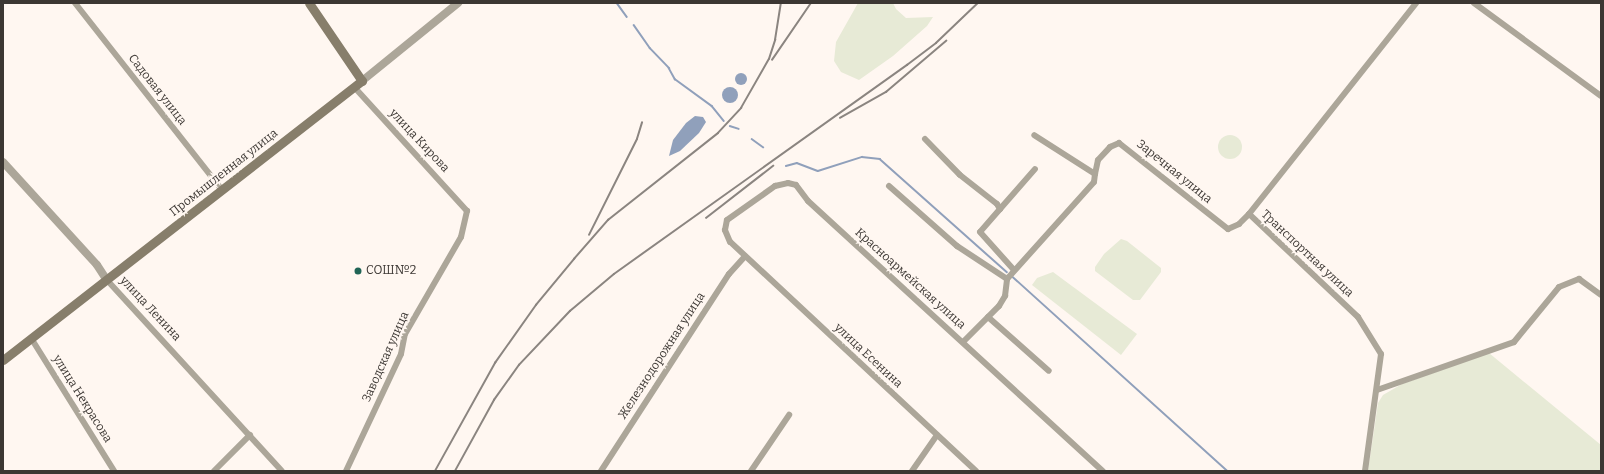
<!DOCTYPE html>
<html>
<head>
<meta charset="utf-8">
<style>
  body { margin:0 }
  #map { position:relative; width:1604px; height:474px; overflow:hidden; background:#fff7f1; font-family:Bitter,serif }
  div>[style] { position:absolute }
  .green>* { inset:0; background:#e7ead6 }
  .round { border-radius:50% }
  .water>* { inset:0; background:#90a0bb }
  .stream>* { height:1.5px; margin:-0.75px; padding:0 0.75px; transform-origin:0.75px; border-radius:0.75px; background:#90a0bb }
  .minor>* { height:6px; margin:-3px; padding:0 3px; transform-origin:3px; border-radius:3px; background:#aca699 }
  .tertiary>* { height:8px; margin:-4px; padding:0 4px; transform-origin:4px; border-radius:4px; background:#aca699 }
  .secondary>* { height:9px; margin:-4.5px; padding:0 4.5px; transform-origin:4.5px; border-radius:4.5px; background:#877e6b }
  .rail>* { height:1.5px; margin:-0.75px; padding:0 0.75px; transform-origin:0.75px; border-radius:0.75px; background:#8b8580 }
  .dots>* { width:11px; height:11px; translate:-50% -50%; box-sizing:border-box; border:2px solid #fff7f1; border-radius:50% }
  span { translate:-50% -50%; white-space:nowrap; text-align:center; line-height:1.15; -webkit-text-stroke:3.5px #fff7f1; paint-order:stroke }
  .street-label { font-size:12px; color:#3c3733 }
  .poi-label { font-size:12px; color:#3c3733 }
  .left { translate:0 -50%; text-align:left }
  .frame { position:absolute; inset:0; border:4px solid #3c3733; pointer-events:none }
</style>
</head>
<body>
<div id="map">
  <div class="green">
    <div style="clip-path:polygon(858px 3px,893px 3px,896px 9px,906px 18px,933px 17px,927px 26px,893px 56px,859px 80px,841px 72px,834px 61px,836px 42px)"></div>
    <div class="round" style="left:1218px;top:135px;width:24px;height:24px"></div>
    <div style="clip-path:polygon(1121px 239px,1127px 241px,1161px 268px,1161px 272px,1140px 300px,1133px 300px,1095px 271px,1095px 267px,1104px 254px)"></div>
    <div style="clip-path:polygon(1053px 272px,1137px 334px,1121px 355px,1032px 285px,1037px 278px)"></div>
    <div style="clip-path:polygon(1489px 353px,1601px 445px,1601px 471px,1368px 471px,1378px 403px,1383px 395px,1402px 384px)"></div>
  </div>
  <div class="water">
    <div class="round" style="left:735px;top:73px;width:12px;height:12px"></div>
    <div class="round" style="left:722px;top:87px;width:16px;height:16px"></div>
    <div style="clip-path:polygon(695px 116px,703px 117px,706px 122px,699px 133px,680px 151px,669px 156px,673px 140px,686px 123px)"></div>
  </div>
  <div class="stream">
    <div style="left:617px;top:3px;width:17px;rotate:54deg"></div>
    <div style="left:634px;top:25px;width:28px;rotate:55deg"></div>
    <div style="left:650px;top:48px;width:28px;rotate:46deg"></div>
    <div style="left:669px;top:68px;width:13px;rotate:61deg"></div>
    <div style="left:675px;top:79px;width:46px;rotate:36.1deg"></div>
    <div style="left:712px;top:106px;width:19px;rotate:51deg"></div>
    <div style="left:730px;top:126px;width:9px;rotate:18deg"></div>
    <div style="left:752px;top:139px;width:14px;rotate:36deg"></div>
    <div style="left:786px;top:166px;width:11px;rotate:-15deg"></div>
    <div style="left:797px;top:163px;width:22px;rotate:21deg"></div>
    <div style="left:818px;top:171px;width:46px;rotate:-17.7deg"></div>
    <div style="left:862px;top:157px;width:18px;rotate:6deg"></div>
    <div style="left:880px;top:159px;width:170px;rotate:41.7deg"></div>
    <div style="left:1013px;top:277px;width:290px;rotate:42.1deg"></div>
    <div style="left:1245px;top:471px;width:7px"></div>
  </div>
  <div class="minor">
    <div style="left:75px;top:3px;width:238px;rotate:51.8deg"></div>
    <div style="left:1474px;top:3px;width:157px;rotate:36.2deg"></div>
    <div style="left:925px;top:139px;width:50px;rotate:45.8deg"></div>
    <div style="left:960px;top:175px;width:47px;rotate:38.1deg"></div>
    <div style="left:997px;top:204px;width:6px;rotate:59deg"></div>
    <div style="left:1000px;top:209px;width:30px;rotate:131deg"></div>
    <div style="left:980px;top:232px;width:51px;rotate:48.2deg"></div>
    <div style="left:1095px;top:174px;width:14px;rotate:-78deg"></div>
    <div style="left:1098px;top:160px;width:18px;rotate:-47deg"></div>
    <div style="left:1110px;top:147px;width:10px;rotate:-24deg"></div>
    <div style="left:1119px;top:143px;width:139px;rotate:38.3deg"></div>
    <div style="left:1228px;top:229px;width:12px;rotate:-24deg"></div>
    <div style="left:1239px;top:224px;width:14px;rotate:-45deg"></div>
    <div style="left:889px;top:186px;width:91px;rotate:41.4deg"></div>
    <div style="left:957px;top:246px;width:60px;rotate:33.4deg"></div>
    <div style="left:1000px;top:209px;width:53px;rotate:-48.8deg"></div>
    <div style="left:106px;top:279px;width:260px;rotate:47.5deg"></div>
    <div style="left:988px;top:317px;width:81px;rotate:41.5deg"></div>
    <div style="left:31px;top:338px;width:157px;rotate:58deg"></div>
    <div style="left:963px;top:342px;width:51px;rotate:-45deg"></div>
    <div style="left:999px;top:306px;width:12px;rotate:-59deg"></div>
    <div style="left:1005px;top:296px;width:17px;rotate:-83deg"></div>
    <div style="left:1007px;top:279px;width:130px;rotate:-48.1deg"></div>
    <div style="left:1094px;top:182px;width:8px;rotate:-83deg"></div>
    <div style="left:1095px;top:174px;width:72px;rotate:-147.4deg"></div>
    <div style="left:1377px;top:390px;width:145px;rotate:-19.3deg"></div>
    <div style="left:1514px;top:342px;width:71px;rotate:-50.7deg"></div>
    <div style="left:1559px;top:287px;width:22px;rotate:-22deg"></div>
    <div style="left:1579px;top:279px;width:27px;rotate:36deg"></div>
    <div style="left:214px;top:471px;width:51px;rotate:-45deg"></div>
    <div style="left:346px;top:471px;width:129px;rotate:-64.8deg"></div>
    <div style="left:401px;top:354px;width:20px;rotate:-79deg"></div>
    <div style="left:405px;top:334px;width:112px;rotate:-60deg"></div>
    <div style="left:461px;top:237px;width:27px;rotate:-77deg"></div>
    <div style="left:467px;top:211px;width:168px;rotate:-132.3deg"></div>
    <div style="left:601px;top:471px;width:235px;rotate:-57deg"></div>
    <div style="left:729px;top:274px;width:24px;rotate:-48deg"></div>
    <div style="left:751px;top:471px;width:68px;rotate:-55.8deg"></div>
    <div style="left:912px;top:471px;width:44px;rotate:-55.2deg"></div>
    <div style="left:976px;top:471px;width:336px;rotate:-137deg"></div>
    <div style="left:730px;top:242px;width:13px;rotate:-113deg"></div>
    <div style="left:725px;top:230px;width:10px;rotate:-79deg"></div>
    <div style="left:727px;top:220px;width:59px;rotate:-35.3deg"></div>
    <div style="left:775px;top:186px;width:13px;rotate:-13deg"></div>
    <div style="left:788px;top:183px;width:8px;rotate:14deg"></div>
    <div style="left:796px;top:185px;width:20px;rotate:53deg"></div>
    <div style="left:808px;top:201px;width:400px;rotate:42.5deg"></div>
    <div style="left:1365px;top:471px;width:118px;rotate:-82.2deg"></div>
    <div style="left:1381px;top:354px;width:44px;rotate:-121.9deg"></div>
    <div style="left:1358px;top:317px;width:150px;rotate:-136.6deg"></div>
    <div style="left:1249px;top:214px;width:269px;rotate:-51.6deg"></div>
  </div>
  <div class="tertiary">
    <div style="left:362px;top:81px;width:124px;rotate:-39.1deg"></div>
    <div style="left:3px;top:162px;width:139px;rotate:47.6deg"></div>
    <div style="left:97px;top:265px;width:17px;rotate:57deg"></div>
  </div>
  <div class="secondary">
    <div style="left:3px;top:360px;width:455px;rotate:-37.9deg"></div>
    <div style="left:362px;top:81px;width:94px;rotate:-124.2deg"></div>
  </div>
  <div class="rail">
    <div style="left:772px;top:60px;width:69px;rotate:-55.6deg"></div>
    <div style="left:840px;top:118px;width:53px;rotate:-29.5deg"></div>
    <div style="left:886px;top:92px;width:79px;rotate:-40.4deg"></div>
    <div style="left:706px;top:218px;width:85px;rotate:-37.8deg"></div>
    <div style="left:589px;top:235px;width:107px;rotate:-63.4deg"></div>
    <div style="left:637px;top:139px;width:17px;rotate:-73deg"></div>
    <div style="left:435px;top:471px;width:124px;rotate:-60.9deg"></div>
    <div style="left:495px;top:363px;width:71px;rotate:-54.7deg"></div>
    <div style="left:536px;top:305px;width:60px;rotate:-50.4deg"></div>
    <div style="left:574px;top:259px;width:52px;rotate:-48.9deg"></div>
    <div style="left:608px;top:220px;width:140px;rotate:-38.3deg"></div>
    <div style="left:718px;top:133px;width:34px;rotate:-47deg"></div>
    <div style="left:741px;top:108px;width:56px;rotate:-60.3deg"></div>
    <div style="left:769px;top:59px;width:20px;rotate:-72deg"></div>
    <div style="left:775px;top:40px;width:37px;rotate:-81deg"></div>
    <div style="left:455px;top:471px;width:81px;rotate:-61.2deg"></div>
    <div style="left:494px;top:400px;width:43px;rotate:-54.5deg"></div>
    <div style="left:519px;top:365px;width:74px;rotate:-46.6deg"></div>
    <div style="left:570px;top:311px;width:57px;rotate:-40.1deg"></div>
    <div style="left:614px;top:274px;width:360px;rotate:-35.5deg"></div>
    <div style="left:907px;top:65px;width:36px;rotate:-37deg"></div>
    <div style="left:936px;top:43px;width:58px;rotate:-43.6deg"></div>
  </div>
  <div class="dots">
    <div style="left:358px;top:271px;background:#206455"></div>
  </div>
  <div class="street-label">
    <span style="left:157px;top:90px;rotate:52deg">Садовая улица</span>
    <span style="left:419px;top:141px;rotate:47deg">улица Кирова</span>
    <span style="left:1174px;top:172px;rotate:39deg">Заречная улица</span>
    <span style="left:224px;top:173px;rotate:-38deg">Промышленная улица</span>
    <span style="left:1307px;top:254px;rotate:43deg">Транспортная улица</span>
    <span style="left:910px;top:279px;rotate:42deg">Красноармейская улица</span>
    <span style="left:150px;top:309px;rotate:47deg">улица Ленина</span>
    <span style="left:662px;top:356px;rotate:-57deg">Железнодорожная улица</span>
    <span style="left:868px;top:356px;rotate:43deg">улица Есенина</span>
    <span style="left:386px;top:357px;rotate:-66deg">Заводская улица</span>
    <span style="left:82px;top:399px;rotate:58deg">улица Некрасова</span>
  </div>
  <div class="poi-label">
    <span class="left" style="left:366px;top:271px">СОШ№2</span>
  </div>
  <div class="frame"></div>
</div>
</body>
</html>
